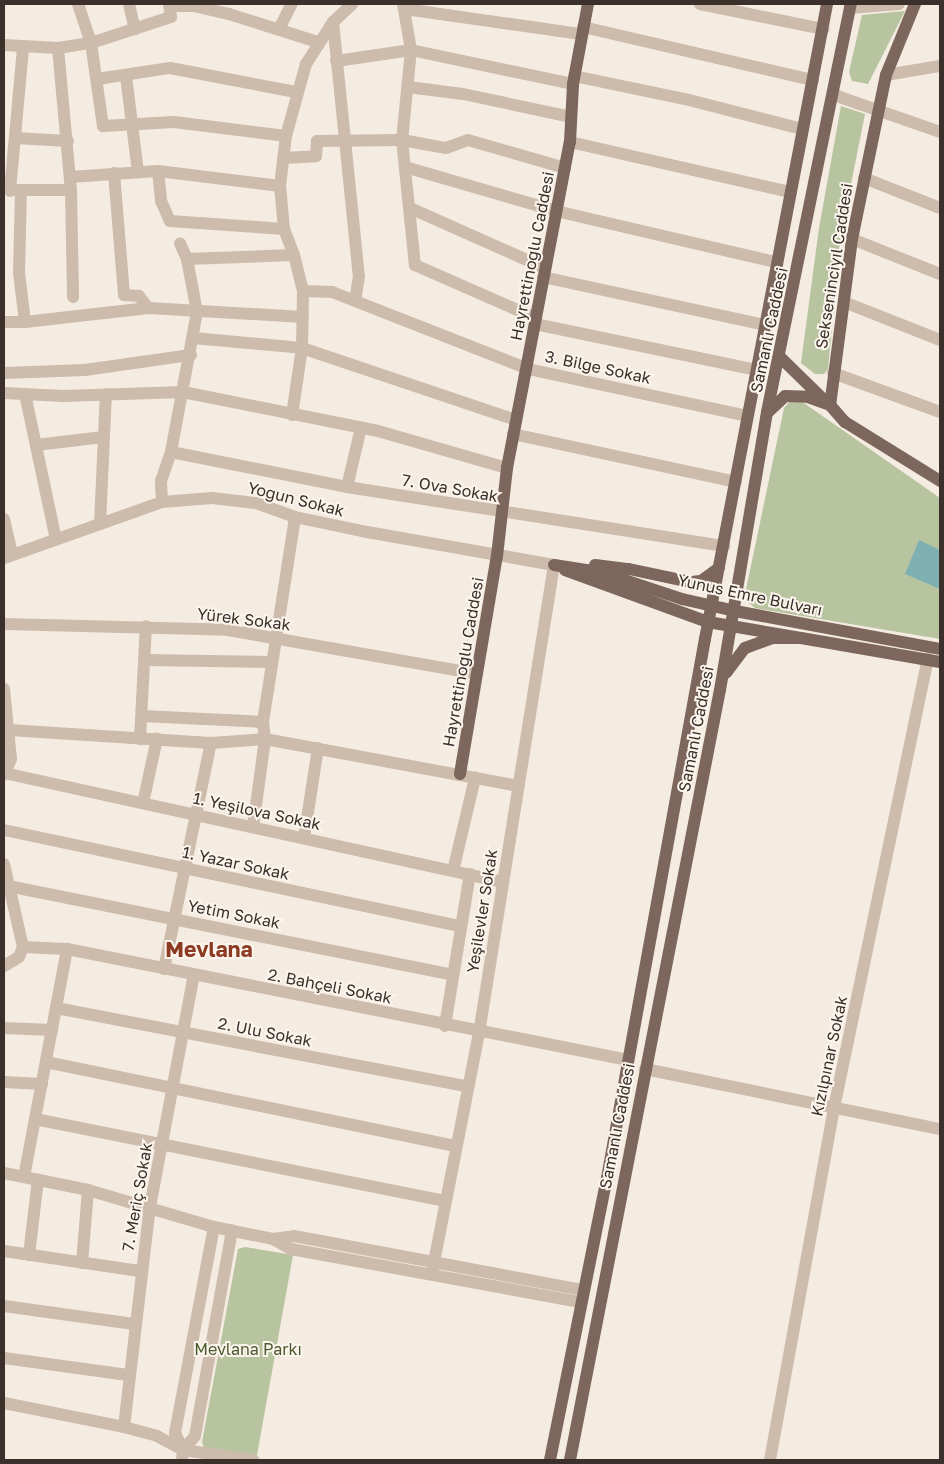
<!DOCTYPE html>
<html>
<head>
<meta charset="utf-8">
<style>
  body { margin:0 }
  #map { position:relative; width:944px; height:1464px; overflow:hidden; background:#f4ebe1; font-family:"Golos Text",sans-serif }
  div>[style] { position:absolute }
  .green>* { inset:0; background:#b8c4a0 }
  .water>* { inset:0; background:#7fb0b2 }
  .minor>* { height:12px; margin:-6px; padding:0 6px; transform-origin:6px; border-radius:6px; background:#cdbbac }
  .major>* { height:12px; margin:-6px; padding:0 6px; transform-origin:6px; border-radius:6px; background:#7d675c }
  span { translate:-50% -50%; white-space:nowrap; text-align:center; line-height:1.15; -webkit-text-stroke:4px #fbf5ee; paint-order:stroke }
  .street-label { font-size:16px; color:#3b302b }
  .park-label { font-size:16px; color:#4a5a2e }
  .district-label { font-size:21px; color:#8c3b22; font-weight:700 }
  .frame { position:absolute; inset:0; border:5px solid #3b302b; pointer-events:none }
</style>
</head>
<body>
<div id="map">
  <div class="green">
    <div style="clip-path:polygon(905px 11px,868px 84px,852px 81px,849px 72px,862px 15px)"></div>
    <div style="clip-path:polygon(841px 106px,865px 114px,841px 234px,828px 369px,824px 374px,815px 374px,801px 363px,819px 228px)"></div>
    <div style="clip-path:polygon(791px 400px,801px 401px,940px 498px,940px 639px,755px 608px,744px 599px,784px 408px)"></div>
    <div style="clip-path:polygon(245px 1247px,293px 1255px,257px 1455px,204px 1448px,202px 1442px,238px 1249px)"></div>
  </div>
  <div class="water">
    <div style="clip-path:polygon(919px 540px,940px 550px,940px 589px,905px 574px)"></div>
  </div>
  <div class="minor">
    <div style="left:78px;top:4px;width:41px;rotate:71.6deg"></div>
    <div style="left:91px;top:43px;width:84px;rotate:81.8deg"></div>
    <div style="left:103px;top:126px;width:71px;rotate:-3.2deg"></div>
    <div style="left:174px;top:122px;width:113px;rotate:7.1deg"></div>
    <div style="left:129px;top:4px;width:26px;rotate:77deg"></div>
    <div style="left:403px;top:4px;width:47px;rotate:80.1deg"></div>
    <div style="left:411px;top:50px;width:90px;rotate:95.7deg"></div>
    <div style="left:402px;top:140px;width:126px;rotate:84.1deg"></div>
    <div style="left:415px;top:265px;width:132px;rotate:23.7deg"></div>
    <div style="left:700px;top:4px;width:126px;rotate:11.5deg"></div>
    <div style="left:170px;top:6px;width:24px"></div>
    <div style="left:194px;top:6px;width:36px;rotate:13deg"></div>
    <div style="left:229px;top:14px;width:93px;rotate:17.5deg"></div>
    <div style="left:850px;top:8px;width:49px;rotate:-4.7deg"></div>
    <div style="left:405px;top:9px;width:178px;rotate:8.1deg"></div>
    <div style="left:333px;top:22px;width:255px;rotate:84.2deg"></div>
    <div style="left:359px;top:276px;width:25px;rotate:99deg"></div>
    <div style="left:583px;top:27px;width:236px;rotate:13deg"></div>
    <div style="left:279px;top:29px;width:28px;rotate:-63deg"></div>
    <div style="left:4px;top:45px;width:54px;rotate:3.2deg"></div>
    <div style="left:58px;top:48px;width:33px;rotate:-9deg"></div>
    <div style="left:91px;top:43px;width:84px;rotate:-18deg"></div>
    <div style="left:171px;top:17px;width:13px;rotate:-99deg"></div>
    <div style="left:58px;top:48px;width:143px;rotate:84.8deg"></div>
    <div style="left:71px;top:190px;width:107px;rotate:88.9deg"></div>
    <div style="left:336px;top:61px;width:76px;rotate:-8.3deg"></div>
    <div style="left:411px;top:50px;width:166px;rotate:11.9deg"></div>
    <div style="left:886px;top:75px;width:55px;rotate:-9.5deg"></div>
    <div style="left:126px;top:76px;width:97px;rotate:82.9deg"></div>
    <div style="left:574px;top:76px;width:117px;rotate:11.8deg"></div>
    <div style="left:689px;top:100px;width:117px;rotate:14.4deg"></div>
    <div style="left:97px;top:79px;width:74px;rotate:-8.6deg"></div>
    <div style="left:170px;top:68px;width:128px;rotate:10.8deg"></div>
    <div style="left:408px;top:87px;width:55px;rotate:7.3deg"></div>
    <div style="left:463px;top:94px;width:110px;rotate:12deg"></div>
    <div style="left:834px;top:95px;width:112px;rotate:19.2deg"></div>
    <div style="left:15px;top:138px;width:53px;rotate:3.2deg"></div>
    <div style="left:570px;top:142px;width:226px;rotate:12.8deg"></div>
    <div style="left:283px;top:158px;width:33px;rotate:-3deg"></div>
    <div style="left:316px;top:156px;width:15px;rotate:-86deg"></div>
    <div style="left:317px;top:141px;width:85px;rotate:-0.7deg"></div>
    <div style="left:402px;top:140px;width:45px;rotate:10.3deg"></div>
    <div style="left:446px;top:148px;width:23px;rotate:-20deg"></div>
    <div style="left:468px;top:140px;width:101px;rotate:16.1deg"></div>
    <div style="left:405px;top:167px;width:157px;rotate:16.2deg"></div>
    <div style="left:556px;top:211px;width:226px;rotate:13.1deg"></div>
    <div style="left:158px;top:171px;width:30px;rotate:84deg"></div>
    <div style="left:161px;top:201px;width:22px;rotate:66deg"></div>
    <div style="left:170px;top:221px;width:114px;rotate:4deg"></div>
    <div style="left:114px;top:173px;width:122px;rotate:85.3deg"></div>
    <div style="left:124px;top:295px;width:15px;rotate:4deg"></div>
    <div style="left:139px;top:296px;width:15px;rotate:53deg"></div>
    <div style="left:70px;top:177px;width:88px;rotate:-3.9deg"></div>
    <div style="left:158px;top:171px;width:123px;rotate:7deg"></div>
    <div style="left:864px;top:178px;width:82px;rotate:21.5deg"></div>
    <div style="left:13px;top:190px;width:58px"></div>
    <div style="left:21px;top:190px;width:83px;rotate:91.4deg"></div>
    <div style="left:19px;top:273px;width:49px;rotate:83deg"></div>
    <div style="left:10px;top:191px;width:144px;rotate:-84.8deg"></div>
    <div style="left:410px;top:208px;width:148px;rotate:24deg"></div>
    <div style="left:852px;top:239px;width:95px;rotate:21.7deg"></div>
    <div style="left:187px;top:259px;width:107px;rotate:-2.1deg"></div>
    <div style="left:543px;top:277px;width:227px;rotate:12.2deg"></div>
    <div style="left:303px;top:291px;width:29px;rotate:2deg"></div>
    <div style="left:332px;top:292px;width:211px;rotate:21.4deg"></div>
    <div style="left:528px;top:369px;width:225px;rotate:12.1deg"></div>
    <div style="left:844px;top:302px;width:103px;rotate:21.6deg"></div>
    <div style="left:4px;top:322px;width:21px"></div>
    <div style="left:25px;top:322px;width:124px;rotate:-6.5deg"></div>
    <div style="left:148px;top:308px;width:155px;rotate:3.3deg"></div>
    <div style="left:535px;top:324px;width:227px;rotate:11.7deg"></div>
    <div style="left:193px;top:338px;width:109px;rotate:5.2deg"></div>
    <div style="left:302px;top:348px;width:226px;rotate:18.6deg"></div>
    <div style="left:4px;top:373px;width:81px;rotate:-2.1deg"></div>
    <div style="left:85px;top:370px;width:107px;rotate:-8.1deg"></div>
    <div style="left:833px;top:373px;width:114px;rotate:20deg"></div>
    <div style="left:4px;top:393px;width:59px;rotate:2.9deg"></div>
    <div style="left:63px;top:396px;width:120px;rotate:-1.9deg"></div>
    <div style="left:183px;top:392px;width:199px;rotate:11.3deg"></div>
    <div style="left:378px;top:431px;width:134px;rotate:16deg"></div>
    <div style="left:25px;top:394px;width:149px;rotate:78deg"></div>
    <div style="left:292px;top:415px;width:68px;rotate:-81.5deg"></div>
    <div style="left:302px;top:348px;width:57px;rotate:-89deg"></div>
    <div style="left:303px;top:291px;width:37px;rotate:-104deg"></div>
    <div style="left:294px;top:255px;width:28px;rotate:-111deg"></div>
    <div style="left:284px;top:229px;width:43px;rotate:-95.3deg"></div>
    <div style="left:280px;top:186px;width:50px;rotate:-83.2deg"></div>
    <div style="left:286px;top:136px;width:75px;rotate:-74.5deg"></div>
    <div style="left:306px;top:64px;width:50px;rotate:-57.3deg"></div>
    <div style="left:333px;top:22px;width:26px;rotate:-43deg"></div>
    <div style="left:513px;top:434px;width:228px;rotate:12.1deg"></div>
    <div style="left:36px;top:445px;width:68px;rotate:-6.7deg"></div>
    <div style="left:171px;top:452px;width:179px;rotate:11.2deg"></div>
    <div style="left:347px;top:487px;width:382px;rotate:8.9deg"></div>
    <div style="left:347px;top:487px;width:61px;rotate:-76.7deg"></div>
    <div style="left:162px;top:502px;width:21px;rotate:-93deg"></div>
    <div style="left:161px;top:481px;width:31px;rotate:-71deg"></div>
    <div style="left:171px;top:452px;width:142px;rotate:-79.5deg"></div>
    <div style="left:197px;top:312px;width:54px;rotate:-100.7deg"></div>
    <div style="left:187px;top:259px;width:17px;rotate:-114deg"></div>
    <div style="left:4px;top:519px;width:36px;rotate:77deg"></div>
    <div style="left:100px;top:524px;width:130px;rotate:-87.4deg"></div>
    <div style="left:4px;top:558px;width:168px;rotate:-19.5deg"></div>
    <div style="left:162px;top:502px;width:50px;rotate:-4.6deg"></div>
    <div style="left:212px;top:498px;width:44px;rotate:6.5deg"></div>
    <div style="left:256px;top:503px;width:41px;rotate:19.7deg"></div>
    <div style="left:295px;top:517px;width:74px;rotate:11.8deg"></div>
    <div style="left:367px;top:532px;width:190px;rotate:10deg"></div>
    <div style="left:554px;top:565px;width:474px;rotate:99.1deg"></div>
    <div style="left:479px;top:1033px;width:245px;rotate:101.1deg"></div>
    <div style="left:4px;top:624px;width:224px;rotate:1.5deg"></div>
    <div style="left:228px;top:630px;width:253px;rotate:10deg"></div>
    <div style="left:145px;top:660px;width:126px;rotate:0.9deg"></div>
    <div style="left:4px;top:689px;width:70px;rotate:84.3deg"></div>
    <div style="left:11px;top:759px;width:17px;rotate:114deg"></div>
    <div style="left:142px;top:716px;width:121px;rotate:2.8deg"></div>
    <div style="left:9px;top:730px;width:202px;rotate:3.7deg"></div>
    <div style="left:211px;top:743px;width:54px;rotate:-4.2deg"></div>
    <div style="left:265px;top:739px;width:258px;rotate:10.5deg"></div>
    <div style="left:140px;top:739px;width:113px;rotate:-87deg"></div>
    <div style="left:4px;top:773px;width:511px;rotate:12.32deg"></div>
    <div style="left:143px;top:803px;width:66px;rotate:-77.7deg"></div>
    <div style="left:253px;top:827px;width:89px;rotate:-82.2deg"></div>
    <div style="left:265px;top:739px;width:17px;rotate:-97deg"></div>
    <div style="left:263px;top:722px;width:207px;rotate:-81.1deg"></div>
    <div style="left:4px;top:830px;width:467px;rotate:11.9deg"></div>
    <div style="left:304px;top:838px;width:91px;rotate:-81.2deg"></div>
    <div style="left:4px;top:864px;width:85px;rotate:77.1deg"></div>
    <div style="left:453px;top:871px;width:96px;rotate:-76.7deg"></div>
    <div style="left:8px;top:886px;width:454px;rotate:11.3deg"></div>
    <div style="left:4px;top:966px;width:17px;rotate:-31deg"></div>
    <div style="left:19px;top:957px;width:11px;rotate:-68deg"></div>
    <div style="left:23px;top:947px;width:44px;rotate:2.6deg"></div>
    <div style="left:67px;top:949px;width:572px;rotate:11.19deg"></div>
    <div style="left:164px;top:969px;width:231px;rotate:-78.3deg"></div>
    <div style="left:56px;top:1008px;width:420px;rotate:10.8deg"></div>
    <div style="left:445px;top:1026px;width:154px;rotate:-80.7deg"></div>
    <div style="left:4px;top:1028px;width:48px;rotate:2.4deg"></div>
    <div style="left:46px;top:1062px;width:419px;rotate:11.6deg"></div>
    <div style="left:645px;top:1069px;width:301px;rotate:11.5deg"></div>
    <div style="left:4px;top:1082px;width:38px;rotate:3deg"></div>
    <div style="left:35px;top:1119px;width:419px;rotate:11.3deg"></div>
    <div style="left:4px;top:1173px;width:86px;rotate:11.4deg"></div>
    <div style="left:88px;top:1190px;width:131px;rotate:16.4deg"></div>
    <div style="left:214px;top:1227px;width:60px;rotate:11.5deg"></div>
    <div style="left:273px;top:1239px;width:21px;rotate:29deg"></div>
    <div style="left:291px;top:1249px;width:294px;rotate:10.4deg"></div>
    <div style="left:24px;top:1177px;width:232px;rotate:-79.3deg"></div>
    <div style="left:273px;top:1239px;width:21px;rotate:-8deg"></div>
    <div style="left:294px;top:1236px;width:294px;rotate:10.6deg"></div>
    <div style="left:4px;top:1251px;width:137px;rotate:8.4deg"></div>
    <div style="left:29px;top:1255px;width:76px;rotate:-83.2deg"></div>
    <div style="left:82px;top:1263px;width:73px;rotate:-85.3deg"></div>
    <div style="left:4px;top:1306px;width:131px;rotate:7.9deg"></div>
    <div style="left:4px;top:1358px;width:125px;rotate:7.8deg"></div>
    <div style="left:4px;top:1403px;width:122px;rotate:11.3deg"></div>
    <div style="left:124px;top:1427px;width:34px;rotate:15deg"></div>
    <div style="left:157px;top:1436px;width:30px;rotate:28deg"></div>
    <div style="left:183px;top:1450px;width:71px;rotate:8.1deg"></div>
    <div style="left:124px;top:1427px;width:222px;rotate:-83.3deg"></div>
    <div style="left:150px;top:1207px;width:236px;rotate:-79.3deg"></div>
    <div style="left:183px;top:1450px;width:19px;rotate:-115deg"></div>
    <div style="left:175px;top:1433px;width:210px;rotate:-79.3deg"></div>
    <div style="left:182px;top:1460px;width:10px;rotate:-84deg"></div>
    <div style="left:183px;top:1450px;width:18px;rotate:-49deg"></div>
    <div style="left:195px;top:1436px;width:209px;rotate:-79.8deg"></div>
    <div style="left:770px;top:1460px;width:358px;rotate:-79.7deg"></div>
    <div style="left:834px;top:1108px;width:459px;rotate:-78.2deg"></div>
  </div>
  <div class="major">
    <div style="left:915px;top:4px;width:77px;rotate:112.2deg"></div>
    <div style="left:886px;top:75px;width:167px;rotate:101.7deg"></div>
    <div style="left:852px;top:239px;width:167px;rotate:97.5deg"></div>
    <div style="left:830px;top:405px;width:23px;rotate:49deg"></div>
    <div style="left:845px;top:422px;width:112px;rotate:31.8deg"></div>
    <div style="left:780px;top:357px;width:64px;rotate:44.4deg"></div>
    <div style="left:768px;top:412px;width:23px;rotate:-43deg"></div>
    <div style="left:785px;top:396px;width:23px;rotate:2deg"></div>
    <div style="left:808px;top:397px;width:23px;rotate:20deg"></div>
    <div style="left:554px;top:565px;width:47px;rotate:8.7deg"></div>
    <div style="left:600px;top:572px;width:86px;rotate:18.2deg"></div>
    <div style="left:682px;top:599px;width:54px;rotate:12.8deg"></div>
    <div style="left:735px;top:611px;width:208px;rotate:10.5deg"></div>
    <div style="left:595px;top:565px;width:34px;rotate:7deg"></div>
    <div style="left:629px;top:569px;width:62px;rotate:12deg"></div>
    <div style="left:690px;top:582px;width:11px;rotate:-5deg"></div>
    <div style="left:701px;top:581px;width:22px;rotate:-36deg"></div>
    <div style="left:565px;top:570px;width:152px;rotate:20deg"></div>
    <div style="left:708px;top:622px;width:94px;rotate:9.8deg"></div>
    <div style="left:726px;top:673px;width:31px;rotate:-53deg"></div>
    <div style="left:745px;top:648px;width:29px;rotate:-20deg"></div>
    <div style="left:772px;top:638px;width:29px"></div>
    <div style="left:801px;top:638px;width:141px;rotate:9.8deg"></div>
    <div style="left:460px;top:774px;width:221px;rotate:-80.4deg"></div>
    <div style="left:497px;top:556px;width:89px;rotate:-83.5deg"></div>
    <div style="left:507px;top:468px;width:332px;rotate:-79.1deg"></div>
    <div style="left:570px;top:142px;width:58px;rotate:-87deg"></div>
    <div style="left:573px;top:84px;width:81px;rotate:-79.4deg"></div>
    <div style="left:550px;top:1460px;width:288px;rotate:-78.6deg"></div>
    <div style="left:607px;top:1178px;width:548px;rotate:-79.7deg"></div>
    <div style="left:705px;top:639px;width:647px;rotate:-79.12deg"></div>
    <div style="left:570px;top:1460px;width:784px;rotate:-78.98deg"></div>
    <div style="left:720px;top:690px;width:282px;rotate:-80.4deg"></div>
    <div style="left:767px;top:412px;width:417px;rotate:-78.4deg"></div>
  </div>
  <div class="street-label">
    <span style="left:532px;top:256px;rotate:-79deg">Hayrettinoğlu Caddesi</span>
    <span style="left:834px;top:266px;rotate:-81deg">Sekseninciyıl Caddesi</span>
    <span style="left:769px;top:330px;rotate:-78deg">Samanlı Caddesi</span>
    <span style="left:598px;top:367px;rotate:12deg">3. Bilge Sokak</span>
    <span style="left:450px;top:488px;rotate:10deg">7. Ova Sokak</span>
    <span style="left:296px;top:499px;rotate:14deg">Yoğun Sokak</span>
    <span style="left:750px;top:595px;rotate:12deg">Yunus Emre Bulvarı</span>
    <span style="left:244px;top:619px;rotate:7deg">Yürek Sokak</span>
    <span style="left:463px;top:662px;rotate:-80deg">Hayrettinoğlu Caddesi</span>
    <span style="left:696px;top:729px;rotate:-79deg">Samanlı Caddesi</span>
    <span style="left:257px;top:811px;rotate:12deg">1. Yeşilova Sokak</span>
    <span style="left:236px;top:863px;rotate:12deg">1. Yazar Sokak</span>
    <span style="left:482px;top:911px;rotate:-81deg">Yeşilevler Sokak</span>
    <span style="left:234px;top:914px;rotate:11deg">Yetim Sokak</span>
    <span style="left:330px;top:986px;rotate:11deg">2. Bahçeli Sokak</span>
    <span style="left:265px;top:1032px;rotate:11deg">2. Ulu Sokak</span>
    <span style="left:829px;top:1056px;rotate:-78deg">Kızılpınar Sokak</span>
    <span style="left:617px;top:1126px;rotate:-79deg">Samanlı Caddesi</span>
    <span style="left:137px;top:1197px;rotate:-80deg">7. Meriç Sokak</span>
  </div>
  <div class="park-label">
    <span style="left:248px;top:1349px">Mevlana Parkı</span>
  </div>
  <div class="district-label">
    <span style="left:209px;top:949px">Mevlana</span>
  </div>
  <div class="frame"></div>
</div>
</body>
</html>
